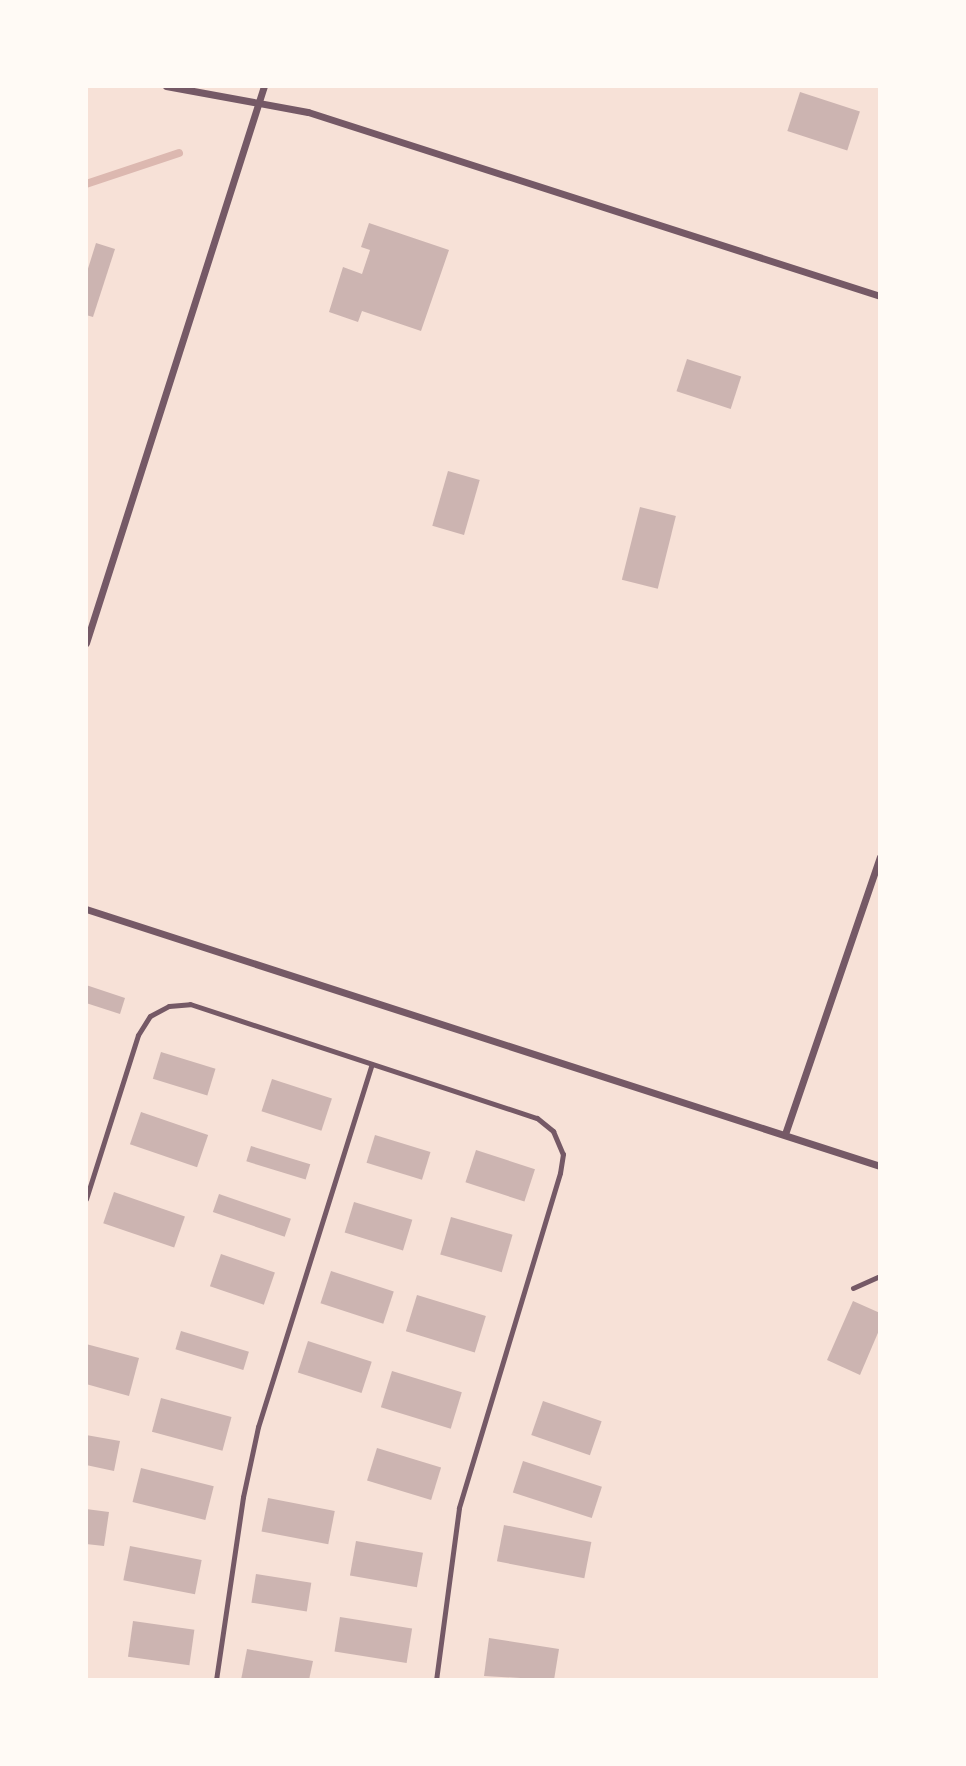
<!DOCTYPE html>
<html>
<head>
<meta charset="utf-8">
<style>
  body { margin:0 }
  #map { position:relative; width:966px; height:1766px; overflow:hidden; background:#f7e1d7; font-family:"PT Sans Narrow",sans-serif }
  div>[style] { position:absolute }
  .stream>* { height:8px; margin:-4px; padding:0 4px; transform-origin:4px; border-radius:4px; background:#dcb8b0 }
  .building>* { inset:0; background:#ccb4b1; transform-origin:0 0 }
  .service>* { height:5px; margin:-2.5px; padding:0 2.5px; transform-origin:2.5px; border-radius:2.5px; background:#755966 }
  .minor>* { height:7px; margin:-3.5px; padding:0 3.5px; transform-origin:3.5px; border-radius:3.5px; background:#755966 }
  span { translate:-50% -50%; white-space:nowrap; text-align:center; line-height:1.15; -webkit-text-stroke:7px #fffaf5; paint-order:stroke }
  .frame { position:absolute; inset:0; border:88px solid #fffaf5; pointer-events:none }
</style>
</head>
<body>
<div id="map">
  <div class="stream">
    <div style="left:86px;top:184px;width:98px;rotate:-18.4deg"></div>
  </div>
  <div class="building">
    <div style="left:800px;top:92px;width:63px;height:41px;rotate:18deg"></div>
    <div style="clip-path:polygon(369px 223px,449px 250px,421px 331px,362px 311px,358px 322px,329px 312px,343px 267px,362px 274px,370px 250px,361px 247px)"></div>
    <div style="clip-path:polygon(96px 243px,115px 249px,93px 317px,86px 315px,86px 275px)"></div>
    <div style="left:687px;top:359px;width:57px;height:34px;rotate:18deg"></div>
    <div style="left:448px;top:471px;width:33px;height:57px;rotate:16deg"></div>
    <div style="left:640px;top:507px;width:37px;height:75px;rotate:14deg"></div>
    <div style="clip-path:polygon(86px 985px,125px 998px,120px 1014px,86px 1003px)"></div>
    <div style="left:161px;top:1052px;width:57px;height:28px;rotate:17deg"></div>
    <div style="left:272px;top:1079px;width:63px;height:34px;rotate:18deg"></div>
    <div style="left:141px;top:1112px;width:71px;height:34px;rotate:19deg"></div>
    <div style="left:375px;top:1135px;width:58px;height:29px;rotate:17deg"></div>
    <div style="left:251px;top:1146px;width:62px;height:16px;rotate:17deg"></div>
    <div style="left:476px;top:1150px;width:62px;height:34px;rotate:18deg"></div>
    <div style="left:114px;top:1192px;width:75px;height:33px;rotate:19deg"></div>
    <div style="left:219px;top:1194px;width:76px;height:19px;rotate:19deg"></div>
    <div style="left:354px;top:1202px;width:61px;height:32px;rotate:17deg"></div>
    <div style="left:451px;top:1217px;width:64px;height:39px;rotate:16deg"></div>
    <div style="left:221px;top:1254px;width:57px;height:34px;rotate:19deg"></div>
    <div style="left:331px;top:1271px;width:66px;height:34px;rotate:18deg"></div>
    <div style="left:417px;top:1295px;width:72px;height:38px;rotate:17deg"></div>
    <div style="clip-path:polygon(853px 1301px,880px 1313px,880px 1328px,860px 1375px,827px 1360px)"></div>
    <div style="left:181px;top:1331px;width:71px;height:19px;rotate:17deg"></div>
    <div style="left:308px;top:1341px;width:67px;height:33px;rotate:18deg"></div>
    <div style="clip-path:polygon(86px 1344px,139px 1358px,129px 1396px,86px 1384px)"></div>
    <div style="left:392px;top:1371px;width:73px;height:38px;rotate:17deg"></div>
    <div style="left:161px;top:1398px;width:73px;height:35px;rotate:15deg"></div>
    <div style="left:543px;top:1401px;width:62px;height:36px;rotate:19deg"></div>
    <div style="clip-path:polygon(86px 1435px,120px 1441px,114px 1471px,86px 1465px)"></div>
    <div style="left:377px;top:1448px;width:67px;height:34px;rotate:17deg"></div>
    <div style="left:523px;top:1461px;width:83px;height:33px;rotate:18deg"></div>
    <div style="left:141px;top:1468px;width:75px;height:35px;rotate:14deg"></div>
    <div style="left:268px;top:1498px;width:68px;height:34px;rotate:11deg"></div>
    <div style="clip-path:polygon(86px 1509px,109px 1512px,104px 1546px,86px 1544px)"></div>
    <div style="left:504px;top:1525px;width:89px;height:37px;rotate:11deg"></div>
    <div style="left:356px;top:1541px;width:68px;height:35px;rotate:10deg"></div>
    <div style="left:130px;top:1546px;width:73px;height:35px;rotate:11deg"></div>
    <div style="left:256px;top:1574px;width:56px;height:29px;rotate:9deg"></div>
    <div style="left:340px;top:1617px;width:73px;height:35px;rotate:9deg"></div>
    <div style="left:133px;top:1621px;width:62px;height:36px;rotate:8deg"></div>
    <div style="clip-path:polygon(489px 1638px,559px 1649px,554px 1680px,484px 1676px)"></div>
    <div style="clip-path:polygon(247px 1649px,313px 1661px,309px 1680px,241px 1680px)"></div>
  </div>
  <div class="service">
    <div style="left:86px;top:1199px;width:172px;rotate:-72.4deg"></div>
    <div style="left:138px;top:1035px;width:22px;rotate:-58deg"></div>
    <div style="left:150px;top:1016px;width:21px;rotate:-28deg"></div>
    <div style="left:169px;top:1006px;width:21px;rotate:-5deg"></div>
    <div style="left:190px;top:1004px;width:365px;rotate:18.2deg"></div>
    <div style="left:537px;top:1118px;width:21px;rotate:39deg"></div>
    <div style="left:553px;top:1131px;width:25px;rotate:67deg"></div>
    <div style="left:563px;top:1154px;width:19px;rotate:99deg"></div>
    <div style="left:560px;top:1173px;width:350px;rotate:106.8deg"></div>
    <div style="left:459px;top:1508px;width:174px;rotate:97.6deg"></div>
    <div style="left:853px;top:1288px;width:30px;rotate:-24deg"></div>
    <div style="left:216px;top:1680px;width:185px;rotate:-81.6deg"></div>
    <div style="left:243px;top:1497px;width:72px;rotate:-77.9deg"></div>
    <div style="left:258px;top:1427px;width:380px;rotate:-72.6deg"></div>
  </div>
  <div class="minor">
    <div style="left:166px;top:86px;width:144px;rotate:10.4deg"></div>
    <div style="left:308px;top:112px;width:601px;rotate:17.83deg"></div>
    <div style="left:86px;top:643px;width:585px;rotate:-72.28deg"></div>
    <div style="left:86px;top:909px;width:835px;rotate:17.94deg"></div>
    <div style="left:785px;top:1134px;width:293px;rotate:-71.1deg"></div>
  </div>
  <div class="frame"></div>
</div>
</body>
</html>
